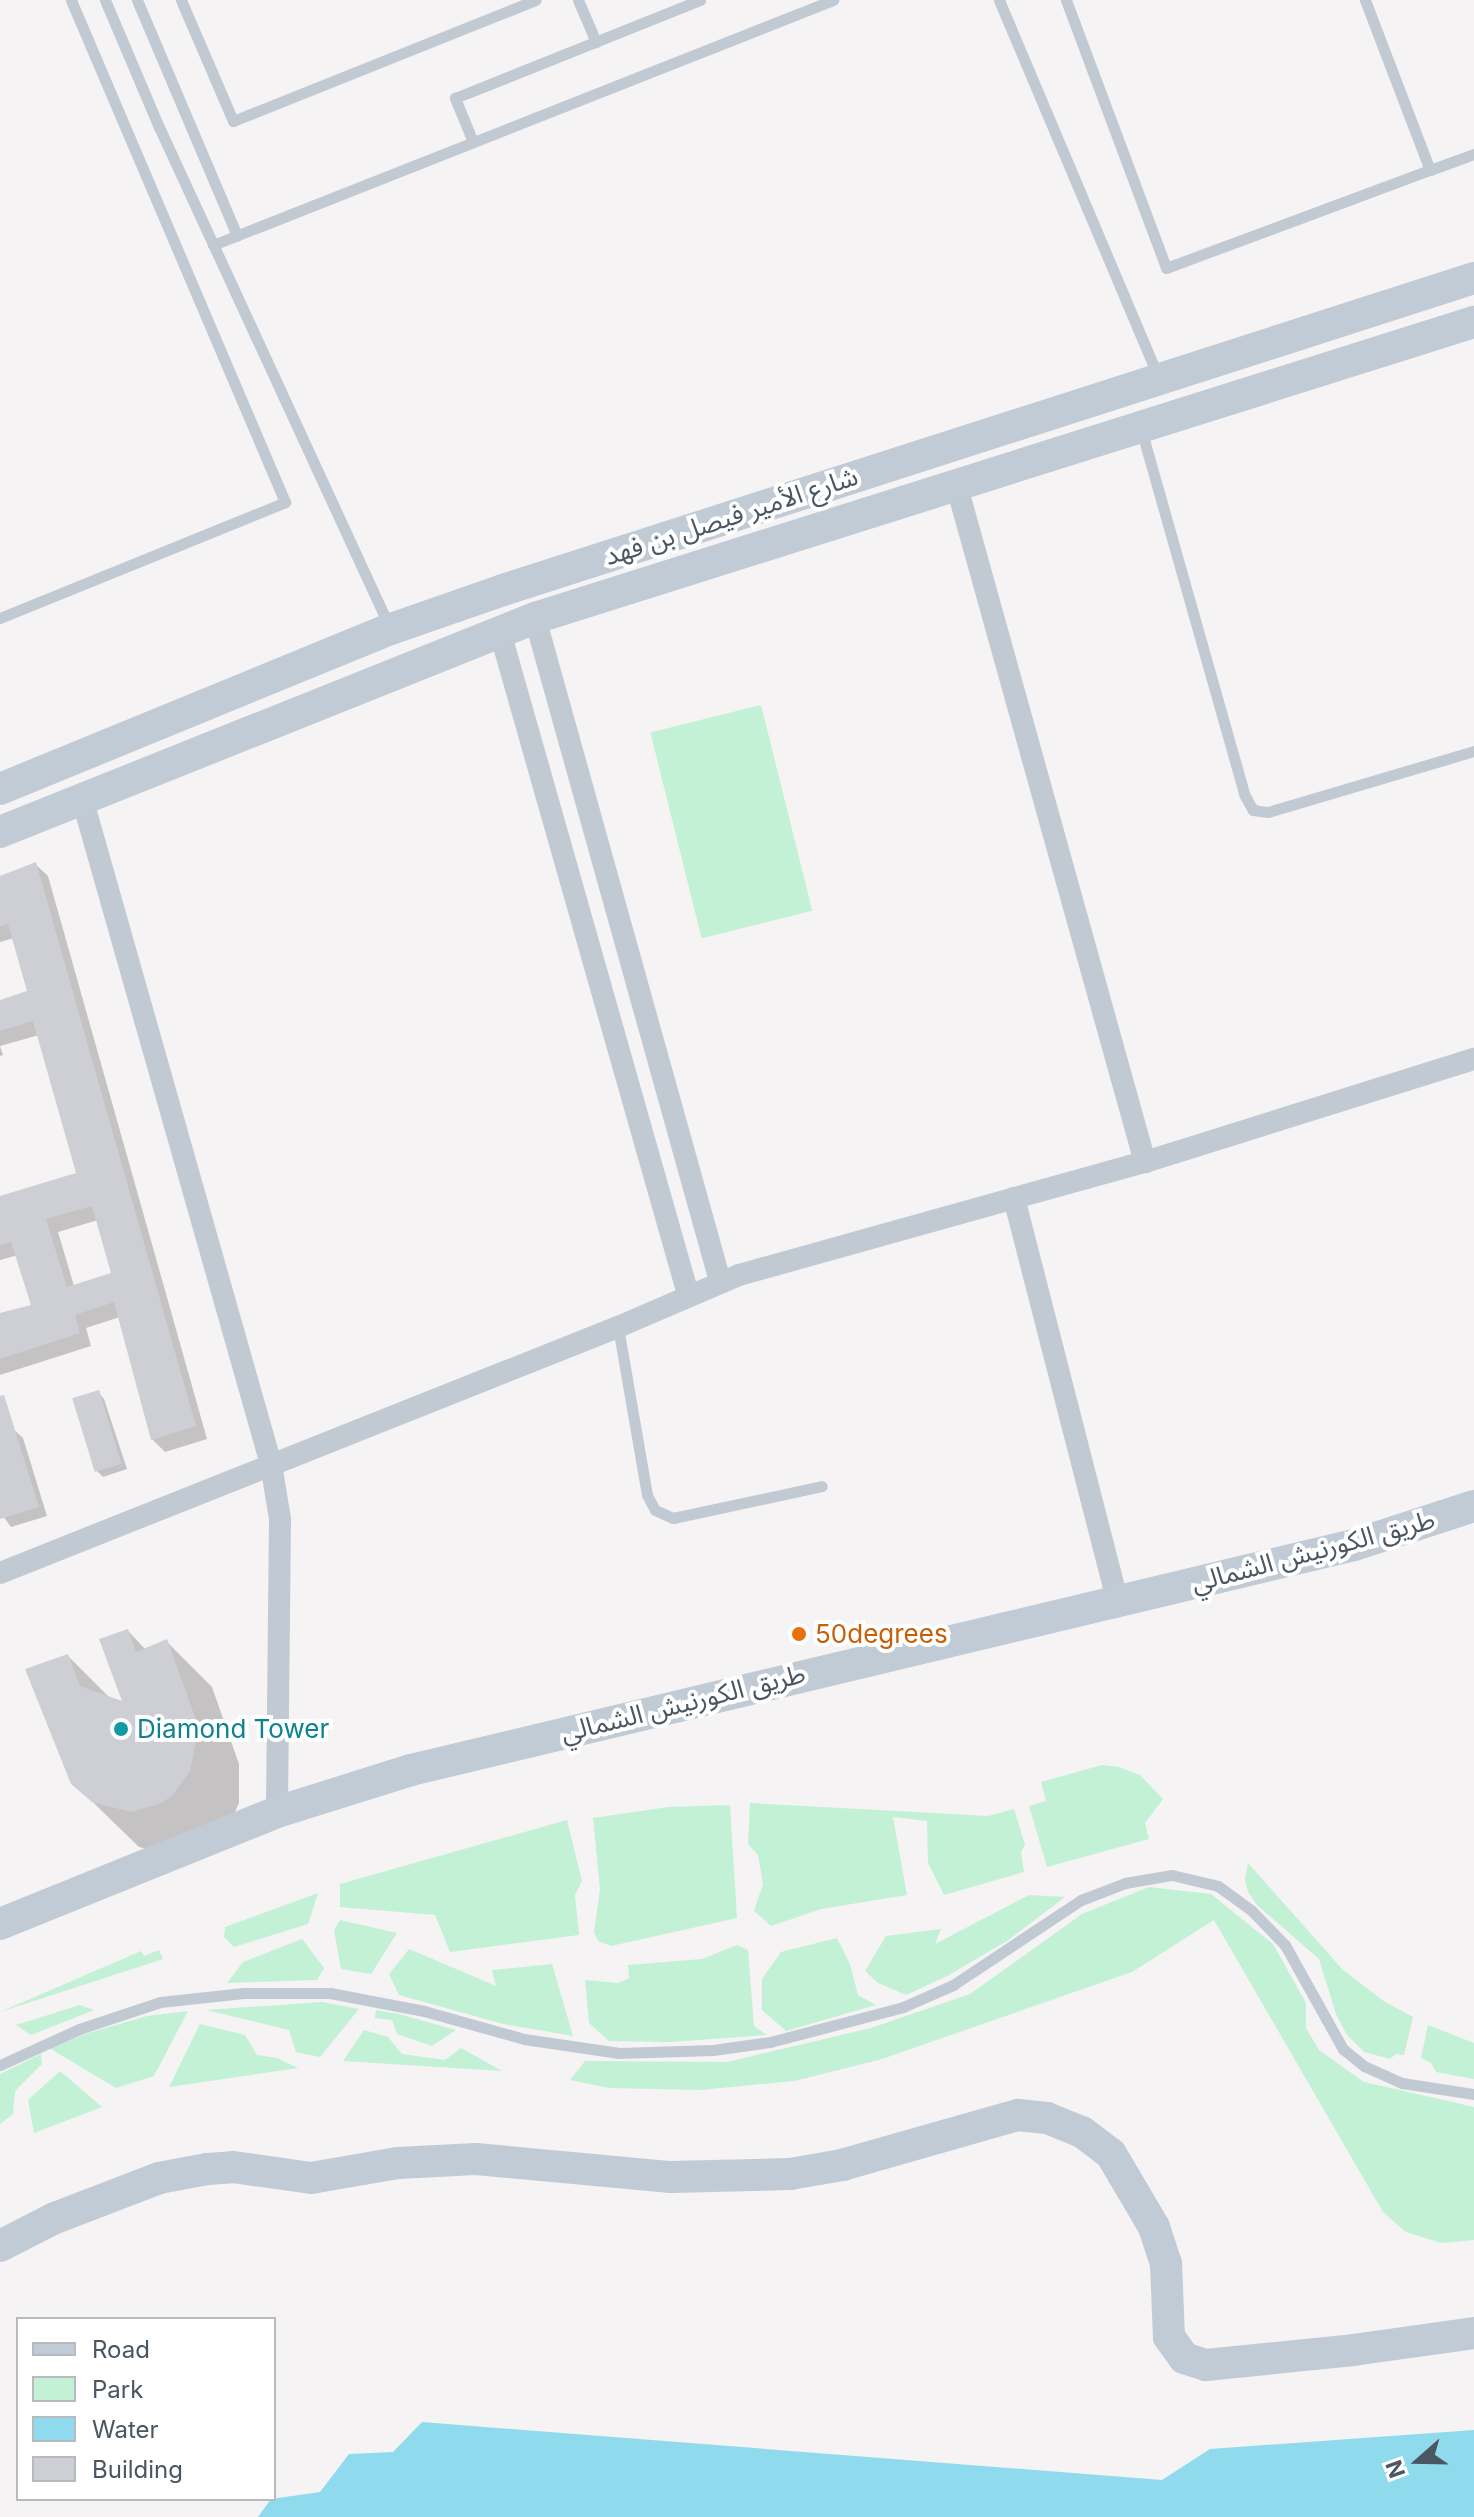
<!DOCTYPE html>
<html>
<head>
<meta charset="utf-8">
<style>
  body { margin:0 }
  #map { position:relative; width:1474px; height:2517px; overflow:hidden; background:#f5f3f3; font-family:Inter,"Noto Sans Arabic",sans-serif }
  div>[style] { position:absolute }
  .green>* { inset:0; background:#c3f1d5; transform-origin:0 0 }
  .water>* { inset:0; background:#90daee }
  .shadow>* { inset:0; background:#0003 }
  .building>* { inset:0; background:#cdcfd5; transform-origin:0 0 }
  .service>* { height:11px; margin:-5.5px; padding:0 5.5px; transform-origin:5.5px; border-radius:5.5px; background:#c1cad2 }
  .minor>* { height:22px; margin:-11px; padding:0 11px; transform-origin:11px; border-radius:11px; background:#c1cad2 }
  .secondary>* { height:32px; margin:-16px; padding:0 16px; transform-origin:16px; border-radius:16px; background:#c1cbd6 }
  .dots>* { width:22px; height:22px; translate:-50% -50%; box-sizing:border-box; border:4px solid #fff; border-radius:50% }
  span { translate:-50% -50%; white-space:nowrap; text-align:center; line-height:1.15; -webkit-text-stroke:8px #fff; paint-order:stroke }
  .street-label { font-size:26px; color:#4a5661 }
  .food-label { font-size:26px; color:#c56008 }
  .left { translate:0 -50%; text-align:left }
  .culture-label { font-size:26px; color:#0d838f }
  .legend { position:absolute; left:16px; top:2317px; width:260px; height:184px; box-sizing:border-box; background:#fff; border:2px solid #b7bbc0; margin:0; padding:10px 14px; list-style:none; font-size:24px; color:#4a5661 }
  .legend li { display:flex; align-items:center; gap:16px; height:40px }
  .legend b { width:40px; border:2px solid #b7bbc0 }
  .north { position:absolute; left:1378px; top:2421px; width:80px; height:80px; -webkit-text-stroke:6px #fff; paint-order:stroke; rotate:250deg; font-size:22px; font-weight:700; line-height:32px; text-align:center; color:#4a5661 }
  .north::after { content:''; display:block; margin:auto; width:28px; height:36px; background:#4a5661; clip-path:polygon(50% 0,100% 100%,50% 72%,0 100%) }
</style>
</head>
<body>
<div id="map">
  <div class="green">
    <div style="left:761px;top:705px;width:212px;height:114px;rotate:76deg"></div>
    <div style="clip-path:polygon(1102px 1765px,1119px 1767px,1140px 1775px,1163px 1799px,1145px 1823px,1149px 1839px,1047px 1867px,1029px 1806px,1046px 1801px,1041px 1782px)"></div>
    <div style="clip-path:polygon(750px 1803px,988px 1816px,1014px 1809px,1025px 1845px,1021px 1852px,1024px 1872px,944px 1895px,928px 1863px,927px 1821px,893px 1817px,907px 1895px,821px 1909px,771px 1926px,754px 1911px,763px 1884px,758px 1855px,748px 1844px)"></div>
    <div style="clip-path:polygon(730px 1805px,737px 1918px,611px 1946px,598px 1941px,594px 1932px,600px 1889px,593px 1818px,668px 1807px)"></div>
    <div style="clip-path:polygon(567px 1820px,582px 1881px,575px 1895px,579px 1935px,450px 1952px,435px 1915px,340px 1907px,340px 1884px)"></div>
    <div style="clip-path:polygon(1248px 1863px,1343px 1970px,1385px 2002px,1413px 2017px,1404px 2055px,1396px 2054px,1390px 2059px,1364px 2052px,1347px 2035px,1336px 2014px,1319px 1959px,1257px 1905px,1248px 1892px,1245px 1879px)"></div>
    <div style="clip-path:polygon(1149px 1887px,1211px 1894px,1273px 1944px,1306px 2003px,1306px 2028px,1319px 2050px,1364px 2082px,1474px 2107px,1474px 2240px,1441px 2243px,1406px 2232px,1383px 2212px,1214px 1920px,1132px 1972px,882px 2059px,794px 2081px,700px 2090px,609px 2088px,570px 2080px,585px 2061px,727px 2062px,871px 2028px,970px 1994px,1082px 1914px)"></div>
    <div style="clip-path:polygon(318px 1893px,308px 1924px,234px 1947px,224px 1937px,225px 1927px)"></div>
    <div style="clip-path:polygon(1029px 1895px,1065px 1897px,1007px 1941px,947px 1976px,906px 1995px,878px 1983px,865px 1971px,886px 1936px,941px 1929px,935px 1944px)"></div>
    <div style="clip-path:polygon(340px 1920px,397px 1933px,371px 1974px,341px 1969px,334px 1930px)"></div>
    <div style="clip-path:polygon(837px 1938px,850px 1964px,858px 1995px,876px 2005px,786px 2031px,762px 2010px,762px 1979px,781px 1952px)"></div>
    <div style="clip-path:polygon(302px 1939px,324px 1968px,317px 1980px,227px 1983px,243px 1962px)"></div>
    <div style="clip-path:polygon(737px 1945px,748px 1950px,754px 2026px,767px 2035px,670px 2042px,609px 2041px,589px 2023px,585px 1980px,618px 1983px,629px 1978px,628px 1965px,702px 1959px)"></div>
    <div style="clip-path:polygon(409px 1949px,496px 1986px,492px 1970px,552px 1964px,573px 2036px,503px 2024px,399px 1995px,389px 1974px)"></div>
    <div style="clip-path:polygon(159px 1950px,163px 1959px,0 2012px,141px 1951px,144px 1956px)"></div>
    <div style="clip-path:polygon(322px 2002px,359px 2009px,320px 2057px,296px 2052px,289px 2030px,206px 2010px)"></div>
    <div style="clip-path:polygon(80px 2005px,94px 2010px,31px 2035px,16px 2025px)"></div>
    <div style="clip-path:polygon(376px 2010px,399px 2014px,456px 2030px,432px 2046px,397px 2034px,392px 2020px,375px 2018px)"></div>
    <div style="clip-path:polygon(188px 2011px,154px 2076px,116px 2088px,49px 2048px,85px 2034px,147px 2016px)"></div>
    <div style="clip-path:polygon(200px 2024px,245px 2035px,257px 2055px,277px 2058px,298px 2068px,169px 2087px)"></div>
    <div style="clip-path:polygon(1428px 2025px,1474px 2043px,1474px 2079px,1436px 2072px,1431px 2063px,1421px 2058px)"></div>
    <div style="clip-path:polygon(364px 2030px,388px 2037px,402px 2054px,445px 2060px,461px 2048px,502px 2071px,343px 2061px)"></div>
    <div style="clip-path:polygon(41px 2054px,42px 2064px,15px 2091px,13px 2114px,0 2124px,0 2074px)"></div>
    <div style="clip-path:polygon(60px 2071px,102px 2107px,34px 2133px,28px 2100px)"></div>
  </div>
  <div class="water">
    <div style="clip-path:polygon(422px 2422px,1162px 2480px,1210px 2449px,1474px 2430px,1474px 2517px,258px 2517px,271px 2499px,320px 2492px,349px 2454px,393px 2452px)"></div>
  </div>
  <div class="shadow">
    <div style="clip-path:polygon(evenodd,35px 864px,48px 876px,207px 1439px,165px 1452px,152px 1439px,120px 1317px,86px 1328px,91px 1346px,0 1375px,0 1315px,34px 1306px,18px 1255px,0 1260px,0 1198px,78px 1174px,39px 1035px,0 1046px,3px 1055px,0 1056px,0 1002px,30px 993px,14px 938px,0 942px,0 878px,35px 864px,98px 1220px,114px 1275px,74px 1286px,58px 1232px,98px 1220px)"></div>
    <div style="clip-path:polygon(99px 1393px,104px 1399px,127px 1469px,103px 1477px,97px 1471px)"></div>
    <div style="clip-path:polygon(13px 1429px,23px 1438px,47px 1516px,11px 1527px,0 1512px,0 1433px)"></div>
    <div style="clip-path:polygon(128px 1631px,146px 1650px,166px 1641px,212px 1687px,239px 1764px,239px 1803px,227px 1830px,178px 1857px,139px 1847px,73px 1783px,68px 1656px,111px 1699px,126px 1704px)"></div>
  </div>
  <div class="building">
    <div style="clip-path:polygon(evenodd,36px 862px,196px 1426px,151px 1440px,114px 1302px,75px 1315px,80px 1333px,0 1359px,0 1313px,31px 1305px,11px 1242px,0 1245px,0 1196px,76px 1173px,33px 1021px,0 1031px,0 1000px,27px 991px,8px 924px,0 926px,0 876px,36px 862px,92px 1206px,111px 1273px,67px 1287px,46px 1219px,92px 1206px)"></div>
    <div style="left:99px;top:1390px;width:77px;height:28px;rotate:73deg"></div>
    <div style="clip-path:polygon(4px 1395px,39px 1507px,0 1519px,0 1396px)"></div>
    <div style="clip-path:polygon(128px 1629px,136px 1652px,167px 1639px,195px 1717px,196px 1741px,190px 1771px,172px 1796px,159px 1804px,131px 1812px,92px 1802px,71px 1784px,25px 1669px,68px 1654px,80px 1686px,122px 1701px,99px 1639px)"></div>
  </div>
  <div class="service">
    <div style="left:105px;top:0;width:138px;rotate:67deg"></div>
    <div style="left:159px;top:127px;width:549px;rotate:65.25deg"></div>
    <div style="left:137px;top:0;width:256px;rotate:67deg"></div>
    <div style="left:181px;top:0;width:132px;rotate:66.7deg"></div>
    <div style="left:233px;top:121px;width:326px;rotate:-21.8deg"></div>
    <div style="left:578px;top:0;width:46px;rotate:66.8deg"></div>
    <div style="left:999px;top:0;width:409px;rotate:67.1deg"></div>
    <div style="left:1066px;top:0;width:286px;rotate:69.5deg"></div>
    <div style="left:1166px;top:268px;width:282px;rotate:-20.4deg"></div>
    <div style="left:1365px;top:0;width:182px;rotate:69.1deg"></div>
    <div style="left:1430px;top:170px;width:47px;rotate:-20deg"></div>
    <div style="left:473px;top:142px;width:48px;rotate:-112.2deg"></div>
    <div style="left:455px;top:98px;width:264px;rotate:-21.8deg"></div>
    <div style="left:213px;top:245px;width:667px;rotate:-21.56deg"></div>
    <div style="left:1141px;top:429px;width:379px;rotate:74.2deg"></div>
    <div style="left:1244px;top:794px;width:18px;rotate:61deg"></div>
    <div style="left:1253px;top:810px;width:15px;rotate:8deg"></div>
    <div style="left:1268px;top:812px;width:215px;rotate:-16.5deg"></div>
    <div style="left:0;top:618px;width:308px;rotate:-22.1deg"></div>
    <div style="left:285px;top:502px;width:546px;rotate:-113.09deg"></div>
    <div style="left:618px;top:1327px;width:170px;rotate:80.2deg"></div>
    <div style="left:647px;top:1495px;width:17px;rotate:62deg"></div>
    <div style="left:655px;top:1510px;width:20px;rotate:24deg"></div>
    <div style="left:673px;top:1518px;width:152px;rotate:-12.1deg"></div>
    <div style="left:0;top:2065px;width:87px;rotate:-24.5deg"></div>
    <div style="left:79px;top:2029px;width:85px;rotate:-18.4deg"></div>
    <div style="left:160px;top:2002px;width:84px;rotate:-6.1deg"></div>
    <div style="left:244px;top:1993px;width:86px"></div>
    <div style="left:330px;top:1993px;width:96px;rotate:10.8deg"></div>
    <div style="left:424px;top:2011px;width:104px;rotate:15.6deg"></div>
    <div style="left:524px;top:2039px;width:96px;rotate:8.4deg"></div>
    <div style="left:619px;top:2053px;width:94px;rotate:-1.8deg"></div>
    <div style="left:713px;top:2050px;width:58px;rotate:-8deg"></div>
    <div style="left:770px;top:2042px;width:138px;rotate:-14.7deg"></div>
    <div style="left:903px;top:2007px;width:55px;rotate:-23.7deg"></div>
    <div style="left:953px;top:1985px;width:154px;rotate:-33.6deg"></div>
    <div style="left:1081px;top:1900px;width:47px;rotate:-21.1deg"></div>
    <div style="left:1125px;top:1883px;width:48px;rotate:-9.7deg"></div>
    <div style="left:1172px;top:1875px;width:47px;rotate:13.4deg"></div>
    <div style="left:1218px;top:1886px;width:41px;rotate:36deg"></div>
    <div style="left:1251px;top:1910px;width:49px;rotate:45.8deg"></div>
    <div style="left:1285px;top:1945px;width:119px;rotate:60.9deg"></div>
    <div style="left:1343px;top:2049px;width:27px;rotate:39deg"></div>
    <div style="left:1364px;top:2066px;width:42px;rotate:24.1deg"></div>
    <div style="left:1402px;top:2083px;width:73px;rotate:8.7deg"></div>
  </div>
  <div class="minor">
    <div style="left:957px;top:487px;width:701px;rotate:74.44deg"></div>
    <div style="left:535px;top:618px;width:688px;rotate:74.41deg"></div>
    <div style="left:500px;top:632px;width:688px;rotate:74.15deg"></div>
    <div style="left:82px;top:798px;width:692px;rotate:74.16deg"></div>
    <div style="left:271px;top:1464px;width:56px;rotate:80.7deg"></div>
    <div style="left:280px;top:1519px;width:293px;rotate:90.6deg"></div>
    <div style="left:1014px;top:1198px;width:415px;rotate:75.6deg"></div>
    <div style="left:0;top:1573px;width:665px;rotate:-21.71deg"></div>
    <div style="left:618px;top:1327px;width:132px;rotate:-23.3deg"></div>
    <div style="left:739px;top:1275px;width:421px;rotate:-15.6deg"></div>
    <div style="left:1145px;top:1162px;width:345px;rotate:-17.4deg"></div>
  </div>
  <div class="secondary">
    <div style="left:0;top:789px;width:422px;rotate:-22.3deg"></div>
    <div style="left:391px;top:629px;width:119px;rotate:-19.2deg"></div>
    <div style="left:503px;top:590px;width:1020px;rotate:-17.81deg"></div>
    <div style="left:0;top:832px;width:576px;rotate:-21.8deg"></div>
    <div style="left:535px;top:618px;width:985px;rotate:-17.5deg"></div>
    <div style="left:0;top:1924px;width:299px;rotate:-22deg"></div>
    <div style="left:277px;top:1812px;width:140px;rotate:-17.4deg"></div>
    <div style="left:411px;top:1770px;width:969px;rotate:-13.42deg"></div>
    <div style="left:1354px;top:1545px;width:126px;rotate:-18deg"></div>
    <div style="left:0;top:2246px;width:62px;rotate:-27deg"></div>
    <div style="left:55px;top:2218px;width:111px;rotate:-21deg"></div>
    <div style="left:159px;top:2178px;width:49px;rotate:-10.6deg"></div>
    <div style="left:207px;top:2169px;width:26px;rotate:-4deg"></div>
    <div style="left:233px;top:2167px;width:79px;rotate:8deg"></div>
    <div style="left:311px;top:2178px;width:88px;rotate:-9.8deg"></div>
    <div style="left:398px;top:2163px;width:78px;rotate:-2.9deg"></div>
    <div style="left:476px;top:2159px;width:196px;rotate:5.3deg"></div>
    <div style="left:671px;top:2177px;width:119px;rotate:-1.4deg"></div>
    <div style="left:790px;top:2174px;width:53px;rotate:-9.8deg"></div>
    <div style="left:842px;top:2165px;width:183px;rotate:-15.9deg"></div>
    <div style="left:1018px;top:2115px;width:29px;rotate:6deg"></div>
    <div style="left:1047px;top:2118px;width:38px;rotate:22deg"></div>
    <div style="left:1082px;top:2132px;width:36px;rotate:37deg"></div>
    <div style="left:1111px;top:2154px;width:85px;rotate:59.5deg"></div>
    <div style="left:1154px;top:2227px;width:38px;rotate:72deg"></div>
    <div style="left:1166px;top:2263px;width:74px;rotate:87.7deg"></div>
    <div style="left:1169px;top:2337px;width:26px;rotate:54deg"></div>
    <div style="left:1184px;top:2358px;width:23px;rotate:18deg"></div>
    <div style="left:1206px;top:2365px;width:148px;rotate:-5.8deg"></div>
    <div style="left:1353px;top:2350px;width:122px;rotate:-8deg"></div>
  </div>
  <div class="dots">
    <div style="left:799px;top:1634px;background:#e8710a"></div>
    <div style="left:121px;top:1729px;background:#0f9aa8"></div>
  </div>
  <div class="street-label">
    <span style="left:731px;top:516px;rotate:-18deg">شارع الأمير فيصل بن فهد</span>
    <span style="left:1313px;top:1551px;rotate:-15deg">طريق الكورنيش الشمالي</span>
    <span style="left:683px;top:1703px;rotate:-14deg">طريق الكورنيش الشمالي</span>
  </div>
  <div class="food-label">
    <span class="left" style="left:815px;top:1634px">50degrees</span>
  </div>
  <div class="culture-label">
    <span class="left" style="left:137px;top:1729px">Diamond Tower</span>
  </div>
  <ul class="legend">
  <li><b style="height:10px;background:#c1cbd6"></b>Road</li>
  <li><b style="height:22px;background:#c3f1d5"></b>Park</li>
  <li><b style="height:22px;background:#90daee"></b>Water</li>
  <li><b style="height:22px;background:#cdcfd5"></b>Building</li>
  </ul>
  <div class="north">N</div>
</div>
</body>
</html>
